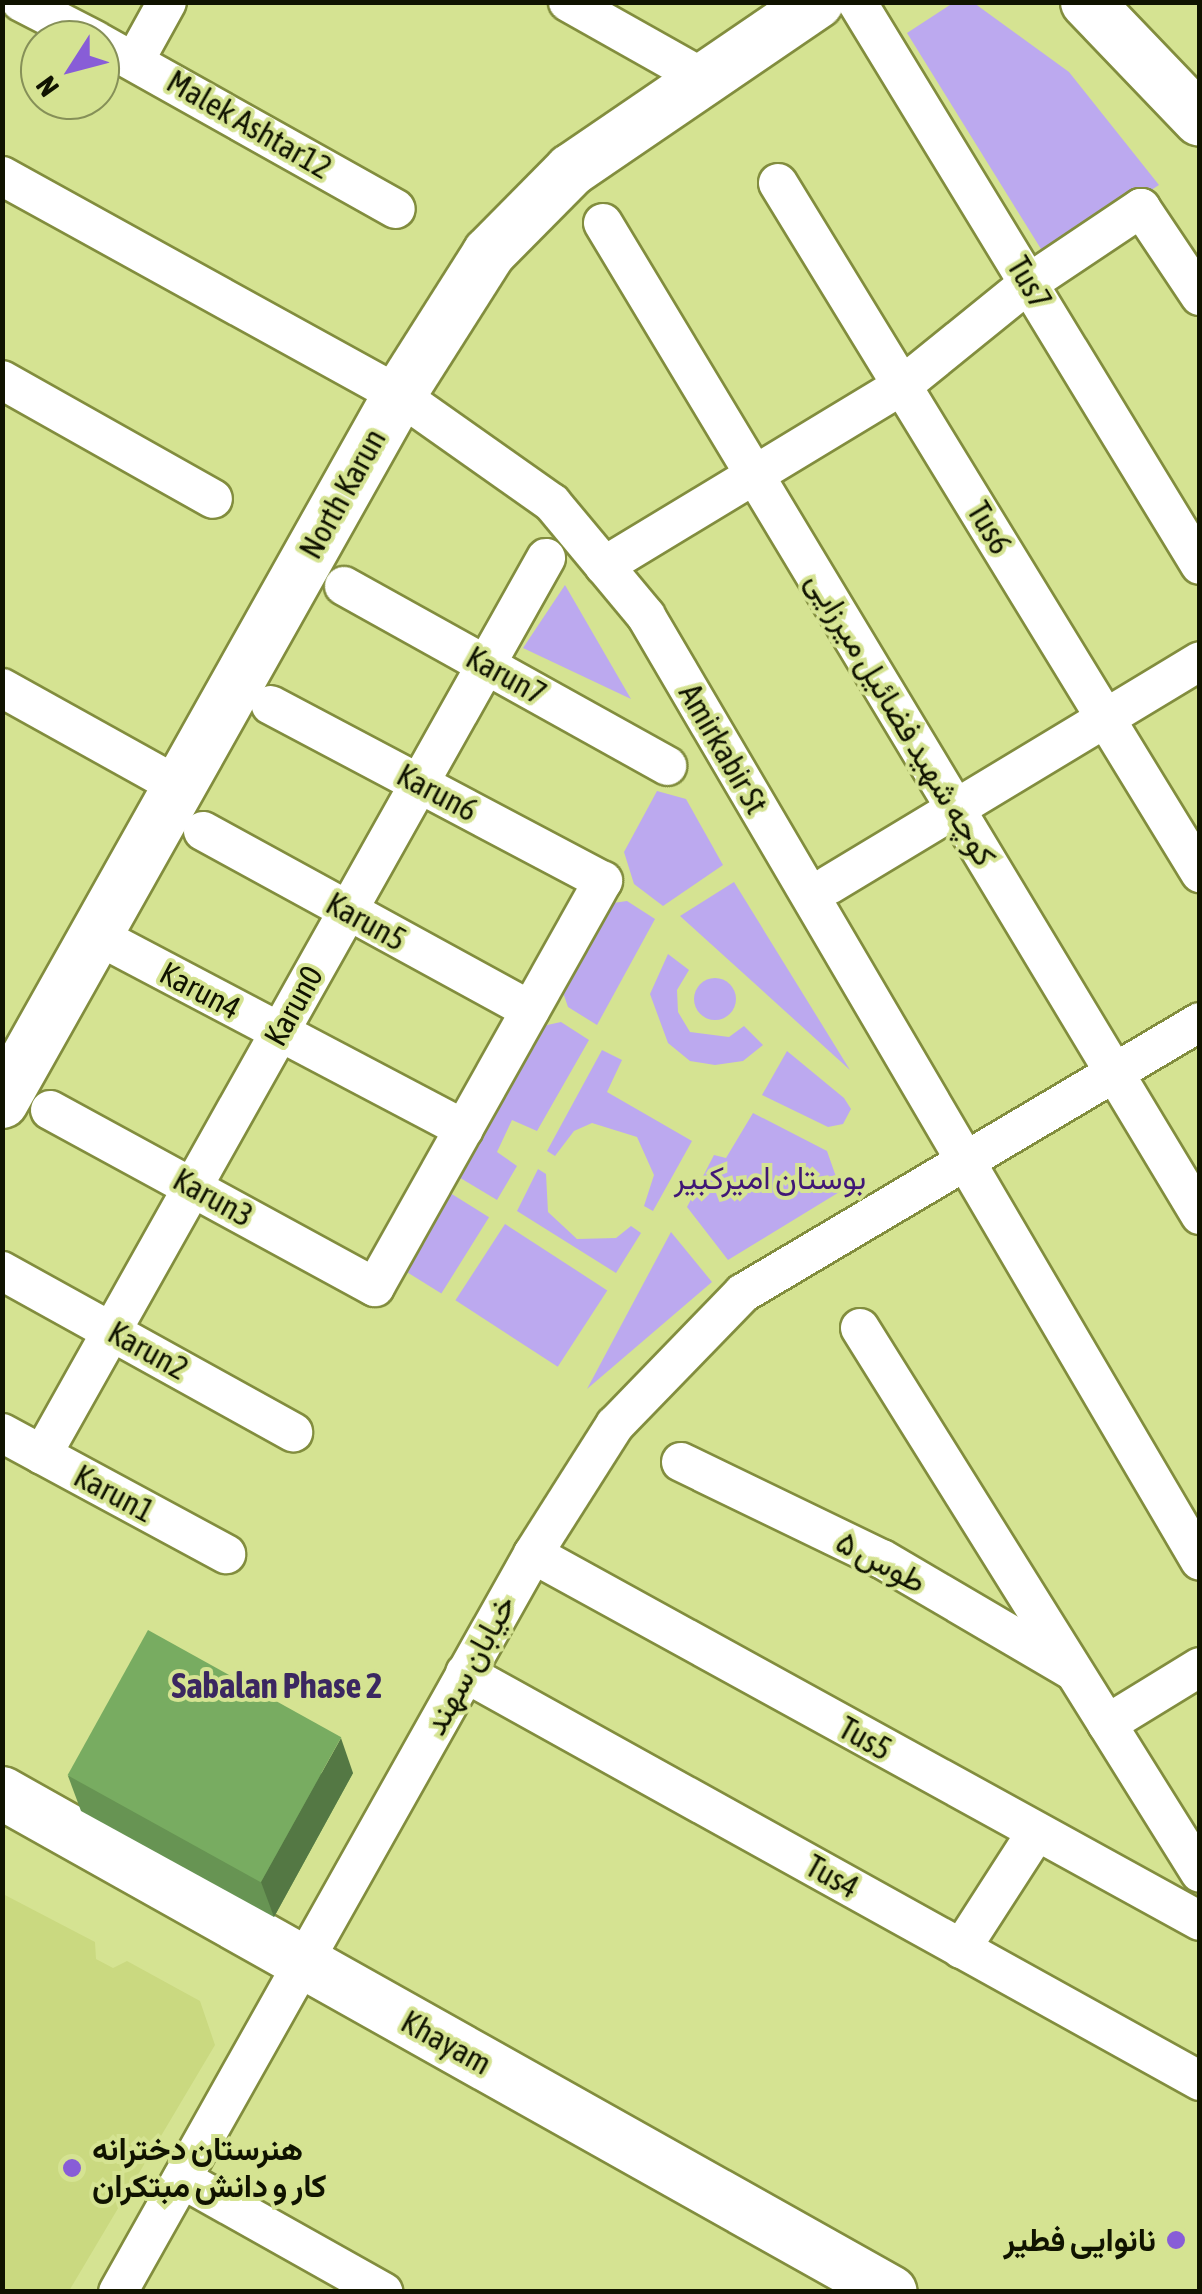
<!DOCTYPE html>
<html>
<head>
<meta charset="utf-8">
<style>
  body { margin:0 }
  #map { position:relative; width:1202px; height:2294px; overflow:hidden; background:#d5e392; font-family:"Asap Condensed",Vazirmatn,sans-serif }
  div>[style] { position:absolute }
  .built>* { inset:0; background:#cad980 }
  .green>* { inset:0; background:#bca9ef; transform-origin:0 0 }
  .round { border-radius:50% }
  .roads { filter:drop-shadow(2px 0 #828d3e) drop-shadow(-2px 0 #828d3e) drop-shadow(0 2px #828d3e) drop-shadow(0 -2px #828d3e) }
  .street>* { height:38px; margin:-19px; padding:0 19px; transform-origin:19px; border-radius:19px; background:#fff }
  .secondary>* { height:52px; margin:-26px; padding:0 26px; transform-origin:26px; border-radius:26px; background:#fff }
  .wall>* { inset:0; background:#679453 }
  .shaded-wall>* { inset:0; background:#547844 }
  .building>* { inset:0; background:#78ac61; transform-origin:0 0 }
  .dots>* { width:28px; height:28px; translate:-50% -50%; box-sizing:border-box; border:5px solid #d5e392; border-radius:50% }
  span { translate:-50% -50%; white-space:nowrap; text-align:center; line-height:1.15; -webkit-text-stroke:8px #d5e392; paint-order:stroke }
  .street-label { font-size:32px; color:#101300 }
  .park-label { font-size:32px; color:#401776 }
  .poi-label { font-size:32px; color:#101300; font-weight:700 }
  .left { translate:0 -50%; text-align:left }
  .right { translate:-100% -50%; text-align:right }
  .neighbourhood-label { font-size:35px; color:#3b2761; font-weight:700 }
  .frame { position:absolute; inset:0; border:5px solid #101300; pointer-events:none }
  .north { position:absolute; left:20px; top:20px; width:100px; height:100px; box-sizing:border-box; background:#d5e392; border:2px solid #869058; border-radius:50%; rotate:234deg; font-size:28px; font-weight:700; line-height:40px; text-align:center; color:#101300 }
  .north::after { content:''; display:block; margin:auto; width:35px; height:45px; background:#885dd7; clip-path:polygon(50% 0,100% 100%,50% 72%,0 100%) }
</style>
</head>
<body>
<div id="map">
  <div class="built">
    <div style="clip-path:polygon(3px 1894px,95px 1942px,96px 1959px,113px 1968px,127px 1961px,200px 2001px,215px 2045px,69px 2291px,3px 2291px)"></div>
  </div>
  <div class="green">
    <div style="clip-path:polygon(953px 3px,974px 3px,1069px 72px,1159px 185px,1046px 257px,907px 33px)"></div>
    <div style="clip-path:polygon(565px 585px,631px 699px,523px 648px)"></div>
    <div style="clip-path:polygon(657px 791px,686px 799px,723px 865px,663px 906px,634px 884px,624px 852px)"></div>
    <div style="clip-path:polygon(734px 882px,850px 1070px,680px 916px)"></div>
    <div style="clip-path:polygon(627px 901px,655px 919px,597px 1025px,568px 1007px,558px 978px,599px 905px)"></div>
    <div style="clip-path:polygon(668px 954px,689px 970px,677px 990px,678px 1012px,690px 1032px,729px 1037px,744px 1026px,763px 1045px,743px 1061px,715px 1065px,690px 1061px,668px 1043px,650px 994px)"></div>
    <div class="round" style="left:694px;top:978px;width:42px;height:42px"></div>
    <div style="clip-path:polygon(561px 1022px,589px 1040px,537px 1131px,512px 1120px,497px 1152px,517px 1166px,497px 1200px,447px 1170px,529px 1029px)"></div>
    <div style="clip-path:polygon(602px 1050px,622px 1060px,607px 1092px,692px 1141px,653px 1211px,644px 1206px,654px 1175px,637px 1137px,592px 1123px,574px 1131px,555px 1156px,547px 1151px)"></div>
    <div style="clip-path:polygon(787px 1051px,844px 1098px,851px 1109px,843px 1124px,828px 1127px,762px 1095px)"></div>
    <div style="clip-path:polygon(753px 1113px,827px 1151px,841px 1191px,728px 1260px,687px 1207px,714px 1155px,726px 1158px)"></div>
    <div style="clip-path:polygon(538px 1169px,546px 1174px,548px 1212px,577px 1239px,616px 1238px,631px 1226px,641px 1233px,616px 1273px,517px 1211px)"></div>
    <div style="left:439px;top:1186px;width:59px;height:90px;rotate:32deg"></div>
    <div style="left:505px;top:1224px;width:122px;height:91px;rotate:33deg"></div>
    <div style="clip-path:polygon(671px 1232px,712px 1282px,587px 1389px)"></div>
  </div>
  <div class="roads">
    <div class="street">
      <div style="left:21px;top:2px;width:83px;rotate:27.2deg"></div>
      <div style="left:568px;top:2px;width:155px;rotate:29.4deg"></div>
      <div style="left:857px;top:2px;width:659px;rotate:58.65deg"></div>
      <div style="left:100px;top:43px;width:339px;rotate:29.3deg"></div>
      <div style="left:135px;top:60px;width:66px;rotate:-61.1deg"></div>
      <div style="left:2px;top:176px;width:453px;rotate:28.9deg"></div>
      <div style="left:399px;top:395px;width:187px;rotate:35.2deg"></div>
      <div style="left:552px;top:503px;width:147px;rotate:50.2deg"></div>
      <div style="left:646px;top:616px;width:1095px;rotate:59.62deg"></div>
      <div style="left:778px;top:183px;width:809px;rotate:58.55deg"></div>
      <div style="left:603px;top:223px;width:1158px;rotate:58.96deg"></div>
      <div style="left:2px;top:380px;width:242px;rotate:29.4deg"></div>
      <div style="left:604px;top:566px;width:350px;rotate:-31.2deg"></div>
      <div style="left:903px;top:385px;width:162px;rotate:-39deg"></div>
      <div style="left:1029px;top:283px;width:135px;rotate:-33.8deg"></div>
      <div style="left:1141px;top:208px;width:106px;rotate:56.2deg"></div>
      <div style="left:344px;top:586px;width:370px;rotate:29.1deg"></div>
      <div style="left:2px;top:688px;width:204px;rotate:29.1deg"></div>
      <div style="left:203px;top:831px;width:373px;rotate:28.7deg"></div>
      <div style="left:829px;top:885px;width:433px;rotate:-31.1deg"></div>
      <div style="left:96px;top:935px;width:416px;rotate:27.8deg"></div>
      <div style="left:50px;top:1110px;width:370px;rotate:28.6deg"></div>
      <div style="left:375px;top:1287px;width:466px;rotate:-60.7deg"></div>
      <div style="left:603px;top:881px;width:376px;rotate:-152.1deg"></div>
      <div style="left:2px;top:1271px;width:333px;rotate:29deg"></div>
      <div style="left:860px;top:1328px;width:642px;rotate:58.04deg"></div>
      <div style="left:2px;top:1433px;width:255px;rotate:28.4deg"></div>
      <div style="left:42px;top:1455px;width:1029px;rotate:-60.67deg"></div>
      <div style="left:681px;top:1462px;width:223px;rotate:25.8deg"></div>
      <div style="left:882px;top:1559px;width:219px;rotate:30.4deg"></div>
      <div style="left:533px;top:1554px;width:761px;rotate:28.82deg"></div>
      <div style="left:465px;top:1673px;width:841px;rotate:29.03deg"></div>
      <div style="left:1107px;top:1724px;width:109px;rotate:-31.5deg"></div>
      <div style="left:961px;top:1949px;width:137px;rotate:-57.2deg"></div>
      <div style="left:182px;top:2179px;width:231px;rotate:29.3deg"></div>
      <div style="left:118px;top:2292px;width:847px;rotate:-60.65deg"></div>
      <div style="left:533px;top:1554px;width:153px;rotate:-57.6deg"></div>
      <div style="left:615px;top:1425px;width:184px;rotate:-45.9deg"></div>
      <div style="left:743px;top:1293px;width:531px;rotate:-30.67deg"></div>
    </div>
    <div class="secondary">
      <div style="left:1087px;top:2px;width:163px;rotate:46.2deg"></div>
      <div style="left:2px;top:1102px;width:811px;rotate:-60.68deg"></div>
      <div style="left:399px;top:395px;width:168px;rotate:-57.6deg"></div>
      <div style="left:489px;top:253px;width:117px;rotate:-45.3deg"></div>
      <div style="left:571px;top:170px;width:298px;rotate:-34.3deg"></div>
      <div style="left:2px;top:1793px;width:1019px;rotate:29.31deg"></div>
    </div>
  </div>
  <div class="wall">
    <div style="clip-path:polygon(353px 1773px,274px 1917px,81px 1811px,68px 1776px)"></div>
  </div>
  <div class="shaded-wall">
    <div style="clip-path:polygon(341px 1738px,353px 1773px,274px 1917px,261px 1882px)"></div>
  </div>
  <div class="building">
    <div style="left:148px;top:1630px;width:221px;height:166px;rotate:29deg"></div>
  </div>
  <div class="dots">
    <div style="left:72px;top:2168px;background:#885dd7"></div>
    <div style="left:1176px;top:2240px;background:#885dd7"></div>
  </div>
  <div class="street-label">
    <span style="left:249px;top:125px;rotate:30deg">Malek Ashtar12</span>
    <span style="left:1029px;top:283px;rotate:59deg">Tus7</span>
    <span style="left:343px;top:494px;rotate:-61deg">North Karun</span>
    <span style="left:989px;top:528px;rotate:59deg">Tus6</span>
    <span style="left:506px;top:676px;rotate:29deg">Karun7</span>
    <span style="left:901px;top:719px;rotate:59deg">کوچه شهید فضائیل میرزایی</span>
    <span style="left:723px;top:749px;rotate:60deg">Amirkabir St</span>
    <span style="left:437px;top:793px;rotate:28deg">Karun6</span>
    <span style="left:366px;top:922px;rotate:29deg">Karun5</span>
    <span style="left:200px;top:991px;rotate:28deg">Karun4</span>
    <span style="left:294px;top:1006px;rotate:-61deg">Karun0</span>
    <span style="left:213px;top:1198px;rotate:29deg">Karun3</span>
    <span style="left:148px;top:1351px;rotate:29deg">Karun2</span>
    <span style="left:114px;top:1494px;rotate:28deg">Karun1</span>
    <span style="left:881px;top:1562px;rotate:28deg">طوس ۵</span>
    <span style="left:470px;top:1665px;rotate:-61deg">خیابان سهند</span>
    <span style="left:865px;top:1739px;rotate:29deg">Tus5</span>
    <span style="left:832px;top:1877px;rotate:29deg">Tus4</span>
    <span style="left:446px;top:2043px;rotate:29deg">Khayam</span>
  </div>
  <div class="park-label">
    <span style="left:770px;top:1178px">بوستان امیرکبیر</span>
  </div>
  <div class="poi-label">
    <span class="left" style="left:92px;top:2168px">هنرستان دخترانه<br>کار و دانش مبتکران</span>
    <span class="right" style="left:1156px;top:2240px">نانوایی فطیر</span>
  </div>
  <div class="neighbourhood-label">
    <span style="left:277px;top:1685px">Sabalan Phase 2</span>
  </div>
  <div class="frame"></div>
  <div class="north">N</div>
</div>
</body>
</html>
